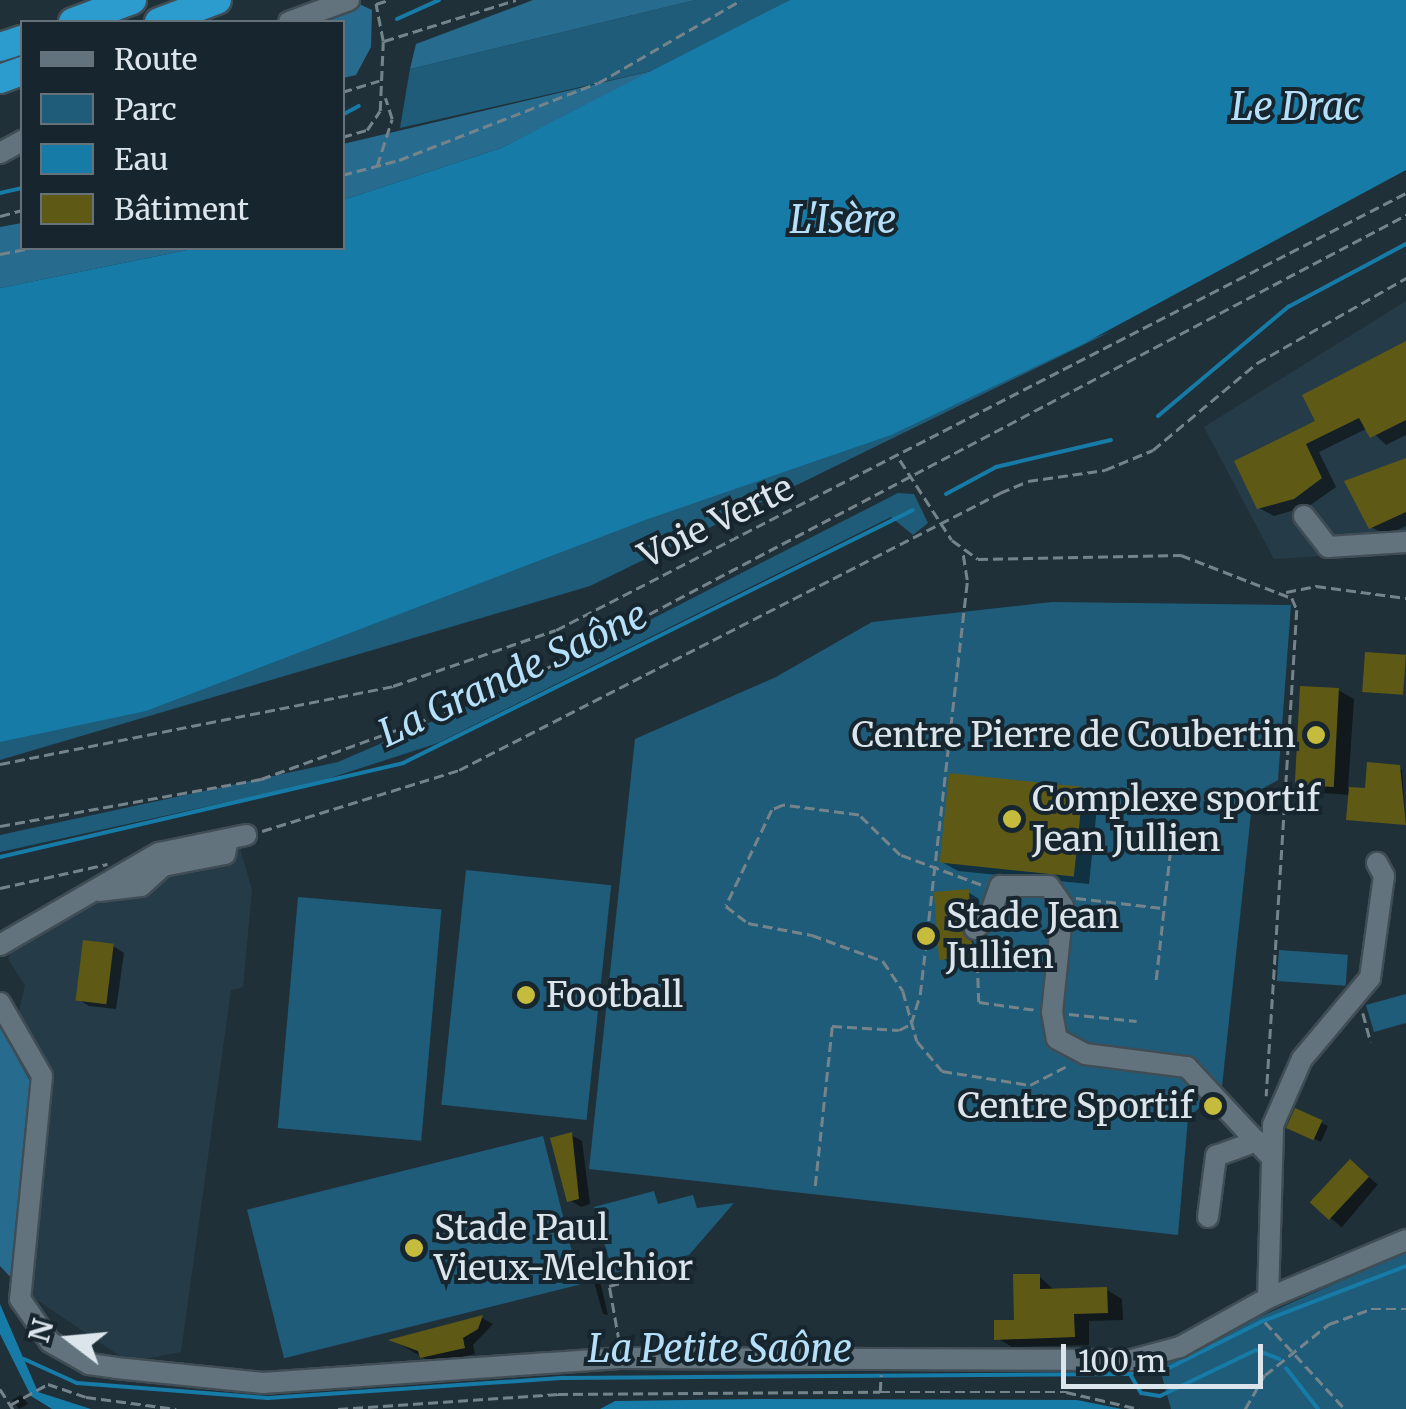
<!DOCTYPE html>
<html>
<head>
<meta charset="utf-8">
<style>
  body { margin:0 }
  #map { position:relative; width:1406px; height:1409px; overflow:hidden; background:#203038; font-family:Merriweather,serif }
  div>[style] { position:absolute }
  .built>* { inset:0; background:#263b48 }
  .green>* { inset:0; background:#1e5c7a; transform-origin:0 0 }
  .forest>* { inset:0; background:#276c8e }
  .water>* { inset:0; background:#167ba7 }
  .shadow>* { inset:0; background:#0007; transform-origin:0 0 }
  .stream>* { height:4px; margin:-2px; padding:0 2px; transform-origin:2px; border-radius:2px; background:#167ba7 }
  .building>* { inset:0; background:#5e5a15; transform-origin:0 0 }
  .path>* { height:2.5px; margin-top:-1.25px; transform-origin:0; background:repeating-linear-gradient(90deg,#75838a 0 10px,transparent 0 15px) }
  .roads { filter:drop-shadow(2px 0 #404d55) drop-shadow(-2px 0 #404d55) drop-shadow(0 2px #404d55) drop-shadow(0 -2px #404d55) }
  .minor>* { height:20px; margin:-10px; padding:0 10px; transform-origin:10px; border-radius:10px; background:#62737d }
  .highway>* { height:28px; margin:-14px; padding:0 14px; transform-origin:14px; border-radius:14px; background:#2c9bce }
  .dots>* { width:28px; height:28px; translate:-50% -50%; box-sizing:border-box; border:5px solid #17262e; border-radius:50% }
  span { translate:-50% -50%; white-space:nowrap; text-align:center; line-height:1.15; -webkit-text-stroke:8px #17262e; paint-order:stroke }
  .street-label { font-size:35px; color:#dbe5eb }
  .poi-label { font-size:35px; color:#dbe5eb }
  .right { translate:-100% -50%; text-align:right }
  .left { translate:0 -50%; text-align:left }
  .water-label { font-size:38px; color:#b6e0f9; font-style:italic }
  .legend { position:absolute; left:20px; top:20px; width:325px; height:230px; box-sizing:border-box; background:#17262e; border:2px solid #65727a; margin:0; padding:12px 18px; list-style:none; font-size:30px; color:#dbe5eb }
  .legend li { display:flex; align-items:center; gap:20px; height:50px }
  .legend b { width:50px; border:2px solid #65727a }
  .north { position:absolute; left:20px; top:1289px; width:100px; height:100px; -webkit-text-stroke:8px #17262e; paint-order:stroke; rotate:286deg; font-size:28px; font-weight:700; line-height:40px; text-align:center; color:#dbe5eb }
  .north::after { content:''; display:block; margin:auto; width:35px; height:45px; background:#dbe5eb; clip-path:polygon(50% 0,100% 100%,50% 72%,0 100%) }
  .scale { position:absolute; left:1061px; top:1344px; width:202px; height:45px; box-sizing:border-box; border:5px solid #dbe5eb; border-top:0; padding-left:12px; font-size:30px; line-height:35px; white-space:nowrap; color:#dbe5eb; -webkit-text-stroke:8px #17262e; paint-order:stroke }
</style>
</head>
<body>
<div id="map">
  <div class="built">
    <div style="clip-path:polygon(1406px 301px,1406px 551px,1274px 559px,1204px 427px)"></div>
    <div style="clip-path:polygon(238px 841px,252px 890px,243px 987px,231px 990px,181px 1352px,129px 1362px,31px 1296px,50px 1073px,19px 1011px,25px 985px,8px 959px,16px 940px,155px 859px)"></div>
  </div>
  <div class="green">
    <div style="clip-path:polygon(695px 0,790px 0,664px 68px,400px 128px,410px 69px)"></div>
    <div style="clip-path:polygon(1110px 332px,590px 586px,0 760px,0 714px,810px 442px)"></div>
    <div style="clip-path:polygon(898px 493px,914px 494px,928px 523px,913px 535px,891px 517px,438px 743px,318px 782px,0 852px,0 835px,338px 762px,558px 667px)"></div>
    <div style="clip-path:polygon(1052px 602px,1291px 605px,1278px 780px,1253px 794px,1222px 1087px,1188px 1118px,1178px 1235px,589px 1169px,635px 739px,776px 677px,872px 622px)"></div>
    <div style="left:466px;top:870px;width:146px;height:236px;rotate:6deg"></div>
    <div style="left:298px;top:897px;width:144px;height:232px;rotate:5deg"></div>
    <div style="left:1279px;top:950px;width:69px;height:31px;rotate:4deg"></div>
    <div style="clip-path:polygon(1406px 994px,1406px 1023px,1374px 1032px,1366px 1005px)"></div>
    <div style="left:543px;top:1136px;width:153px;height:305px;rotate:76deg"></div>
    <div style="clip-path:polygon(654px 1191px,658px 1204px,693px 1195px,697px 1208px,734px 1203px,689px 1255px,613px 1273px,594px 1207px)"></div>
    <div style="clip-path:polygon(1406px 1252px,1406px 1409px,1171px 1409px,1158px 1362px)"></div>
  </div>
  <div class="forest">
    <div style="clip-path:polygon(533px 0,695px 0,410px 69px,416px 44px)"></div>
    <div style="clip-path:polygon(357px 3px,372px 10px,371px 47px,356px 75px,343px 78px,342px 22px,304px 22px)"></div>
    <div style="clip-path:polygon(664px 68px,501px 148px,343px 200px,343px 144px)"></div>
    <div style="clip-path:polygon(22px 223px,22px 248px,197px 248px,0 288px,0 227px)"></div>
    <div style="clip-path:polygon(0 1026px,34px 1089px,15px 1282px,0 1266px)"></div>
  </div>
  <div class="water">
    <div style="clip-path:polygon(790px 0,1406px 0,1406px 170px,1081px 345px,891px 435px,648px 519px,146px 711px,0 742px,0 288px,197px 248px,342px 248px,343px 200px,501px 148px)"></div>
    <div style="clip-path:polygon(0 1304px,38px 1392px,91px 1409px,52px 1409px,31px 1396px,0 1334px)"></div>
    <div style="clip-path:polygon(760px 1399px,1077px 1400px,1122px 1409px,600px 1409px,615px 1401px)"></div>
  </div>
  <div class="shadow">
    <div style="clip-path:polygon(1406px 344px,1406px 435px,1386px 445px,1368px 428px,1319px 452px,1336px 487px,1309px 506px,1274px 516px,1259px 508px,1319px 422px)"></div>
    <div style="clip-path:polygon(1406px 461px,1406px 526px,1386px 535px,1371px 527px,1348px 482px)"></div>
    <div style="clip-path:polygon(1338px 690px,1354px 699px,1348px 789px,1367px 790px,1402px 769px,1406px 824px,1351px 820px,1351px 795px,1311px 792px,1295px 783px)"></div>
    <div style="clip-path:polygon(1082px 789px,1098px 798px,1089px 884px,958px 871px,942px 862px)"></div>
    <div style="clip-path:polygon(968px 892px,979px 899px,981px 921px,972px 939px,984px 963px,953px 965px,942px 958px)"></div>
    <div style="clip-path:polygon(113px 946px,124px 953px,116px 1009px,89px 1006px,78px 999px)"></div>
    <div style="clip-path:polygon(1297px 1112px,1328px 1126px,1321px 1142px,1299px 1132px)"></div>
    <div style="clip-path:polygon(571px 1135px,582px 1141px,590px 1204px,581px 1207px,570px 1200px)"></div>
    <div style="left:1351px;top:1162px;width:35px;height:56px;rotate:40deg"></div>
    <div style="clip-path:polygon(589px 1264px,596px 1264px,608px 1315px,603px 1314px)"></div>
    <div style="clip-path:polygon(1039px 1276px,1055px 1291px,1107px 1290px,1122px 1299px,1123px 1320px,1089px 1321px,1089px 1345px,1012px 1347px,997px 1338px,1017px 1322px)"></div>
    <div style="clip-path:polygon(482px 1318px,493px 1324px,473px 1345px,475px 1354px,433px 1363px,394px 1341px)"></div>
    <div style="clip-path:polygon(21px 1395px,28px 1404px,19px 1409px,12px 1400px)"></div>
  </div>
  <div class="stream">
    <div style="left:397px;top:19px;width:46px;rotate:-24.3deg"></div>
    <div style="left:342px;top:115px;width:19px;rotate:-28deg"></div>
    <div style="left:0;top:193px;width:23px;rotate:-13deg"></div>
    <div style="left:1158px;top:416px;width:170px;rotate:-40deg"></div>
    <div style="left:1288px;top:307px;width:134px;rotate:-28.1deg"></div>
    <div style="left:946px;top:494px;width:57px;rotate:-28.4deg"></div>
    <div style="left:996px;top:467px;width:118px;rotate:-13.2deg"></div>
    <div style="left:0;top:857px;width:414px;rotate:-13.1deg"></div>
    <div style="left:403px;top:763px;width:569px;rotate:-26.39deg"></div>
    <div style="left:24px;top:1359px;width:58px;rotate:24.4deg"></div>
    <div style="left:77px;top:1383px;width:192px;rotate:4.5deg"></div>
    <div style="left:268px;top:1398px;width:297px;rotate:-3.9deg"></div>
    <div style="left:564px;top:1378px;width:565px;rotate:-0.41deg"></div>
    <div style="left:1129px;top:1374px;width:36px;rotate:-6deg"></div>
    <div style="left:1165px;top:1370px;width:110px;rotate:-26.6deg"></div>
    <div style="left:1263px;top:1321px;width:153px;rotate:-21deg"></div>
    <div style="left:1286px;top:1368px;width:52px;rotate:52deg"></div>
    <div style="left:1130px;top:1374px;width:22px;rotate:60deg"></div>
    <div style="left:1141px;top:1393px;width:19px;rotate:9deg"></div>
    <div style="left:1160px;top:1396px;width:106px;rotate:-25.6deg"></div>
    <div style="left:1256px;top:1350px;width:25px;rotate:21deg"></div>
  </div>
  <div class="building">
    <div style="clip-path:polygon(1406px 341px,1406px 420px,1370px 438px,1359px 418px,1306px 444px,1322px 478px,1294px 499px,1257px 509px,1234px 461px,1315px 421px,1302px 395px)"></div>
    <div style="clip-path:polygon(1406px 458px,1406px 512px,1369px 529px,1344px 481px)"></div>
    <div style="left:1365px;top:652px;width:41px;height:40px;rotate:4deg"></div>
    <div style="left:1300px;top:686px;width:39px;height:99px;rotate:3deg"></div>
    <div style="clip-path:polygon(1367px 762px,1400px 765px,1406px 825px,1346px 820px,1349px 787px,1365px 788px)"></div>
    <div style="left:949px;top:773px;width:135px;height:90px;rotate:6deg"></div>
    <div style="clip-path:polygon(969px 889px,970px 914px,962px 931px,972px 942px,974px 957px,939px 960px,934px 892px)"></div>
    <div style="left:83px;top:940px;width:31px;height:61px;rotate:7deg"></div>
    <div style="left:1295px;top:1108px;width:30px;height:22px;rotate:24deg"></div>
    <div style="clip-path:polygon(572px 1132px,579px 1199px,567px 1202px,550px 1138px)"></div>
    <div style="left:1350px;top:1159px;width:26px;height:59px;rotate:43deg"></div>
    <div style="clip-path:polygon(1013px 1274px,1040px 1274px,1040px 1289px,1107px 1287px,1108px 1313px,1074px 1314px,1075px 1337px,994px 1340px,994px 1320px,1014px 1320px)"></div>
    <div style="clip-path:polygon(483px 1315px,478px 1329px,463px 1338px,465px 1348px,420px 1358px,418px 1351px,388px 1340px)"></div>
  </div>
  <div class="path">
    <div style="left:384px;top:41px;width:138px;rotate:-17.3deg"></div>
    <div style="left:342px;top:92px;width:39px;rotate:-17deg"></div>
    <div style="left:342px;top:137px;width:26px;rotate:-16deg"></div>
    <div style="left:367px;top:130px;width:23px;rotate:-56deg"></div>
    <div style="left:380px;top:111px;width:70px;rotate:-87.5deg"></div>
    <div style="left:383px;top:41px;width:38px;rotate:-101deg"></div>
    <div style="left:376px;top:4px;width:13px;rotate:-18deg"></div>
    <div style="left:377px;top:166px;width:49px;rotate:-72.3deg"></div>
    <div style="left:392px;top:119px;width:22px;rotate:-108deg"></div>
    <div style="left:342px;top:175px;width:59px;rotate:-14.7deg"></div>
    <div style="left:399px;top:160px;width:213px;rotate:-21.2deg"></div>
    <div style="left:598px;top:83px;width:165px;rotate:-30.1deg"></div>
    <div style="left:0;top:216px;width:23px;rotate:-15deg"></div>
    <div style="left:0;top:254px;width:31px;rotate:-11deg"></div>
    <div style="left:900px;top:460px;width:95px;rotate:57deg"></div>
    <div style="left:952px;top:540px;width:32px;rotate:36deg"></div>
    <div style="left:978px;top:559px;width:203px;rotate:-1.1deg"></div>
    <div style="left:1181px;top:555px;width:119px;rotate:21.2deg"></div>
    <div style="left:1292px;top:598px;width:13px;rotate:67deg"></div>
    <div style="left:1297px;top:610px;width:487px;rotate:93.6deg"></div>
    <div style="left:1286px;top:592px;width:31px;rotate:-11deg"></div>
    <div style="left:1316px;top:586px;width:91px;rotate:7.6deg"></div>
    <div style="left:0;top:764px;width:401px;rotate:-11.2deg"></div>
    <div style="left:393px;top:686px;width:172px;rotate:-19deg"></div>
    <div style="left:556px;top:630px;width:956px;rotate:-27.21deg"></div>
    <div style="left:0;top:826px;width:265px;rotate:-10.2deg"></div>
    <div style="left:261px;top:779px;width:203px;rotate:-19.9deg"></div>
    <div style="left:452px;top:710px;width:99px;rotate:-23.7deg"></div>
    <div style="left:543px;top:670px;width:976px;rotate:-27.8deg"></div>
    <div style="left:262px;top:831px;width:206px;rotate:-17.2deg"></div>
    <div style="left:459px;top:770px;width:608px;rotate:-27.11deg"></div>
    <div style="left:1000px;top:493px;width:30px;rotate:-23deg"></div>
    <div style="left:1028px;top:481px;width:78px;rotate:-8.1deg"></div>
    <div style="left:1105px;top:470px;width:52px;rotate:-22.6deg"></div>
    <div style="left:1153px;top:450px;width:136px;rotate:-39.9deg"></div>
    <div style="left:1257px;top:363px;width:172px;rotate:-29.7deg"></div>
    <div style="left:981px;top:885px;width:86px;rotate:-159.7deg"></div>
    <div style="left:900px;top:855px;width:57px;rotate:-135.7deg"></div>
    <div style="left:859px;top:815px;width:77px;rotate:-172.5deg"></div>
    <div style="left:783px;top:805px;width:12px;rotate:156deg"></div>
    <div style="left:772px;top:810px;width:106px;rotate:115.6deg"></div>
    <div style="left:726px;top:906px;width:28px;rotate:38deg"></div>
    <div style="left:748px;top:923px;width:65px;rotate:10.6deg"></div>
    <div style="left:812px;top:935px;width:76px;rotate:20.1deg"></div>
    <div style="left:883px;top:961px;width:36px;rotate:56deg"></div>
    <div style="left:903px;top:991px;width:52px;rotate:74.4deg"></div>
    <div style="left:917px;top:1041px;width:39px;rotate:50deg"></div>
    <div style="left:942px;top:1071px;width:89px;rotate:9deg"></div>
    <div style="left:1030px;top:1085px;width:42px;rotate:-27.2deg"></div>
    <div style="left:0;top:888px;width:110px;rotate:-12.6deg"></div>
    <div style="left:1076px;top:898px;width:87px;rotate:6.6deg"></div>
    <div style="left:977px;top:948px;width:54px;rotate:87.9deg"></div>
    <div style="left:979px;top:1002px;width:58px;rotate:8deg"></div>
    <div style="left:1156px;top:980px;width:146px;rotate:-83.7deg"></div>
    <div style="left:1363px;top:1013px;width:30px;rotate:75deg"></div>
    <div style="left:1069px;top:1014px;width:68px;rotate:5.9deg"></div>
    <div style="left:815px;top:1186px;width:161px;rotate:-83.9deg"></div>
    <div style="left:832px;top:1026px;width:67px;rotate:3.4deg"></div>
    <div style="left:899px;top:1030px;width:13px;rotate:-27deg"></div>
    <div style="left:911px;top:1024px;width:30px;rotate:-73deg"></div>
    <div style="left:920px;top:995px;width:418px;rotate:-83.5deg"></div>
    <div style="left:967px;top:580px;width:26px;rotate:-99deg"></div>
    <div style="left:1265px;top:1322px;width:118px;rotate:47.4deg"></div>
    <div style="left:619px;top:1342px;width:57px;rotate:-100.1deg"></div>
    <div style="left:609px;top:1286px;width:90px;rotate:-14.8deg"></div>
    <div style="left:0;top:1389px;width:24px;rotate:57deg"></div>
    <div style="left:880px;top:1392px;width:17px;rotate:-87deg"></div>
    <div style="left:10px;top:1405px;width:43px;rotate:-28.9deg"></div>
    <div style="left:48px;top:1384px;width:40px;rotate:18.9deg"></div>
    <div style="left:86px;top:1397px;width:91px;rotate:7.6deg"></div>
    <div style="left:338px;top:1409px;width:221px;rotate:-3.9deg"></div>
    <div style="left:558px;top:1394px;width:322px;rotate:-0.4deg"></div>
    <div style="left:880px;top:1392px;width:186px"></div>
    <div style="left:1066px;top:1392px;width:75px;rotate:13.1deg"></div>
    <div style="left:1245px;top:1409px;width:39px;rotate:-60deg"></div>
    <div style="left:1265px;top:1375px;width:82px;rotate:-38.6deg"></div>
    <div style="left:1329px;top:1324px;width:45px;rotate:-19.7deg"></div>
    <div style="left:1371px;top:1309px;width:35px"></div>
  </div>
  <div class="roads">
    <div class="minor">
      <div style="left:289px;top:22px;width:64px;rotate:-20.1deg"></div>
      <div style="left:0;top:153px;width:25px;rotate:-29deg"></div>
      <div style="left:1304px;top:516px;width:39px;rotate:52deg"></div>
      <div style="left:1328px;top:547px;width:78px;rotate:-3.7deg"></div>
      <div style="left:99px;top:891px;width:42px;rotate:-6.8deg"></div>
      <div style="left:141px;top:886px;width:30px;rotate:-42deg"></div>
      <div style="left:163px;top:866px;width:63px;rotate:-11deg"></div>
      <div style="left:225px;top:854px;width:15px;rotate:-79deg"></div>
      <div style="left:975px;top:929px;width:21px;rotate:-43deg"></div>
      <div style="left:990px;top:915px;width:31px;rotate:-71deg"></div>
      <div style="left:1000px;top:886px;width:49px"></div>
      <div style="left:1049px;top:886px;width:24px;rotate:55deg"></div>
      <div style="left:1063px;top:906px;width:107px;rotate:95.9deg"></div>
      <div style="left:1052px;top:1012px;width:27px;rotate:80deg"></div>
      <div style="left:1057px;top:1039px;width:32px;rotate:28deg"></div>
      <div style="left:1085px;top:1054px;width:103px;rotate:7.3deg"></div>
      <div style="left:1187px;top:1067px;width:122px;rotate:47deg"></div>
      <div style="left:0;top:945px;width:184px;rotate:-30.1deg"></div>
      <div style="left:159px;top:853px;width:89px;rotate:-11.7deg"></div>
      <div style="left:0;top:1003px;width:84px;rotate:60.1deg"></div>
      <div style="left:42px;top:1076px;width:224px;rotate:95.6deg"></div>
      <div style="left:20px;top:1299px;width:52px;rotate:55.1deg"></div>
      <div style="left:50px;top:1342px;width:45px;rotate:29.4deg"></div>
      <div style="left:89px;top:1364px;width:27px;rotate:8deg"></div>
      <div style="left:116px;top:1368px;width:148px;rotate:5.8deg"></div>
      <div style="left:263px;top:1383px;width:360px;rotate:-4deg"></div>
      <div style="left:622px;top:1358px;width:510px;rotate:0.22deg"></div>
      <div style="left:1132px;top:1360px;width:50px;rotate:-15.2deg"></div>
      <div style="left:1180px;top:1347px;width:101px;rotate:-29.1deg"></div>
      <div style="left:1268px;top:1298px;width:150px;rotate:-22.8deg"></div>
      <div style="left:1208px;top:1217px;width:62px;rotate:-82.5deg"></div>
      <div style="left:1216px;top:1156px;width:44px;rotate:-20.1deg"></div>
      <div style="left:1268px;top:1298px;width:173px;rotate:-88.3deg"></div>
      <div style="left:1273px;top:1125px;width:72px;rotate:-66.3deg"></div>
      <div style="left:1302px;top:1059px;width:106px;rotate:-50deg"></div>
      <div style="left:1370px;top:978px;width:103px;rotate:-82.2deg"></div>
      <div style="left:1384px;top:876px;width:15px;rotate:-118deg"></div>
    </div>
    <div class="highway">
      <div style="left:73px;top:22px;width:63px;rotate:-20.4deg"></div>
      <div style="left:159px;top:22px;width:62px;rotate:-20.8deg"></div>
      <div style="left:0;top:47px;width:23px;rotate:-18deg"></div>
      <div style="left:0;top:79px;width:23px;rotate:-20deg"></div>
    </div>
  </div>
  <div class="dots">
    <div style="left:1316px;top:735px;background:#c5bc3d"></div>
    <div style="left:1012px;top:819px;background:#c5bc3d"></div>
    <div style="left:926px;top:936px;background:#c5bc3d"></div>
    <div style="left:526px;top:995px;background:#c5bc3d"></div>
    <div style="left:1213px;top:1106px;background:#c5bc3d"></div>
    <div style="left:414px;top:1248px;background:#c5bc3d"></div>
  </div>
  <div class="street-label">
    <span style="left:716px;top:522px;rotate:-26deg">Voie Verte</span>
  </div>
  <div class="poi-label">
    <span class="right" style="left:1296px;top:735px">Centre Pierre de Coubertin</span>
    <span class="left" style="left:1032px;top:819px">Complexe sportif<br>Jean Jullien</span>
    <span class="left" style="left:946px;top:936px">Stade Jean<br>Jullien</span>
    <span class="left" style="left:546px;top:995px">Football</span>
    <span class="right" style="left:1193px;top:1106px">Centre Sportif</span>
    <span class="left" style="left:434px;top:1248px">Stade Paul<br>Vieux-Melchior</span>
  </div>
  <div class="water-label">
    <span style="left:1296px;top:107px">Le Drac</span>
    <span style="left:843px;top:220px">L'Isère</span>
    <span style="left:513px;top:674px;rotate:-25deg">La Grande Saône</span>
    <span style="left:720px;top:1349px">La Petite Saône</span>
  </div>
  <ul class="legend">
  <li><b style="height:12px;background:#62737d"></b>Route</li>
  <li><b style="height:28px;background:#1e5c7a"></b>Parc</li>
  <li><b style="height:28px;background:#167ba7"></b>Eau</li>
  <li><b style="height:28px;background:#5e5a15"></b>Bâtiment</li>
  </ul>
  <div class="north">N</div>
  <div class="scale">100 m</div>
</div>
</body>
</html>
